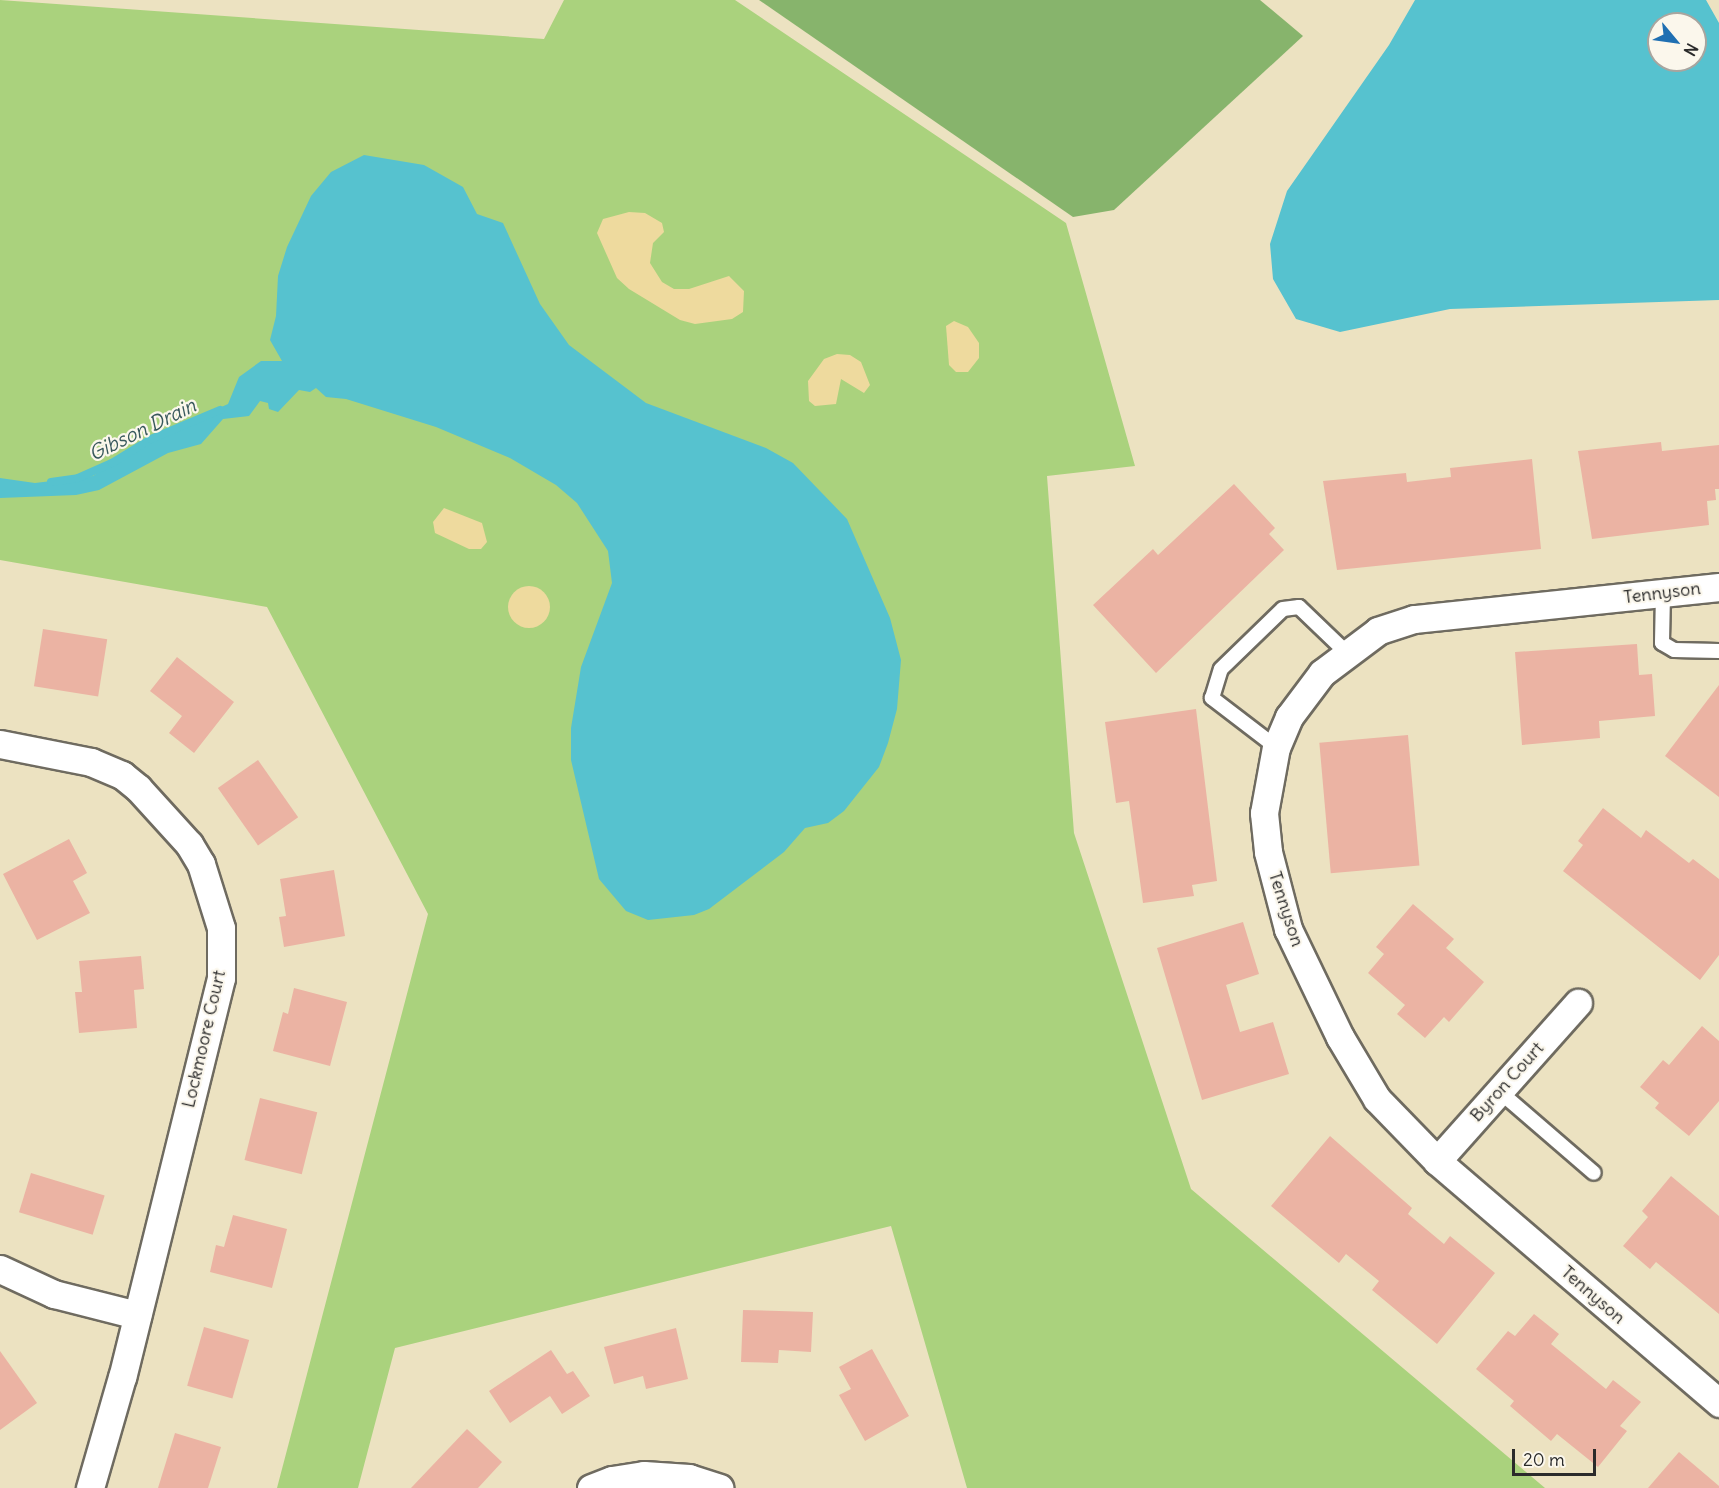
<!DOCTYPE html>
<html>
<head>
<meta charset="utf-8">
<style>
  body { margin:0 }
  #map { position:relative; width:1719px; height:1488px; overflow:hidden; background:#ece2c1; font-family:Delius,sans-serif }
  div>[style] { position:absolute }
  .green>* { inset:0; background:#aad27d }
  .forest>* { inset:0; background:#87b46c }
  .sand>* { inset:0; background:#eeda9e }
  .round { border-radius:50% }
  .water>* { inset:0; background:#56c2cf }
  .stream>* { height:8px; margin:-4px; padding:0 4px; transform-origin:4px; border-radius:4px; background:#56c2cf }
  .building>* { inset:0; background:#ebb3a3; transform-origin:0 0 }
  .roads { filter:drop-shadow(2px 0 #6f6b60) drop-shadow(-2px 0 #6f6b60) drop-shadow(0 2px #6f6b60) drop-shadow(0 -2px #6f6b60) }
  .lane>* { height:14px; margin:-7px; padding:0 7px; transform-origin:7px; border-radius:7px; background:#fff }
  .street>* { height:27px; margin:-13.5px; padding:0 13.5px; transform-origin:13.5px; border-radius:13.5px; background:#fff }
  span { translate:-50% -50%; white-space:nowrap; text-align:center; line-height:1.15; -webkit-text-stroke:4.5px #fbf7ec; paint-order:stroke }
  .street-label { font-size:18px; color:#2b2b2b }
  .water-label { font-size:20px; color:#38585c; font-style:italic }
  .north { position:absolute; left:1647px; top:12px; width:60px; height:60px; box-sizing:border-box; background:#fbf7ec; border:2px solid #a8a59f; border-radius:50%; rotate:119deg; font-size:16px; font-weight:700; line-height:24px; text-align:center; color:#2b2b2b }
  .north::after { content:''; display:block; margin:auto; width:21px; height:27px; background:#1f6fb2; clip-path:polygon(50% 0,100% 100%,50% 72%,0 100%) }
  .scale { position:absolute; left:1512px; top:1449px; width:84px; height:27px; box-sizing:border-box; border:3px solid #2b2b2b; border-top:0; padding-left:8px; font-size:18px; line-height:21px; white-space:nowrap; color:#2b2b2b; -webkit-text-stroke:4px #fbf7ec; paint-order:stroke }
</style>
</head>
<body>
<div id="map">
  <div class="green">
    <div style="clip-path:polygon(0 0,544px 39px,564px 0,735px 0,1066px 223px,1135px 466px,1047px 476px,1074px 833px,1191px 1189px,1545px 1488px,967px 1488px,891px 1226px,395px 1348px,358px 1488px,277px 1488px,428px 914px,267px 607px,0 560px)"></div>
  </div>
  <div class="forest">
    <div style="clip-path:polygon(759px 0,1260px 0,1303px 36px,1114px 210px,1073px 217px)"></div>
  </div>
  <div class="sand">
    <div style="clip-path:polygon(629px 212px,645px 213px,662px 223px,664px 232px,653px 243px,650px 263px,662px 282px,674px 289px,689px 289px,729px 276px,744px 291px,743px 312px,732px 319px,695px 324px,680px 320px,629px 289px,617px 278px,597px 233px,603px 219px)"></div>
    <div style="clip-path:polygon(954px 321px,968px 327px,979px 343px,979px 358px,968px 372px,956px 372px,949px 365px,946px 326px)"></div>
    <div style="clip-path:polygon(837px 354px,850px 355px,861px 362px,870px 385px,864px 393px,841px 379px,836px 404px,815px 406px,809px 401px,808px 381px,824px 359px)"></div>
    <div style="clip-path:polygon(444px 508px,482px 523px,487px 542px,481px 549px,469px 549px,435px 533px,433px 522px)"></div>
    <div class="round" style="left:508px;top:586px;width:42px;height:42px"></div>
  </div>
  <div class="water">
    <div style="clip-path:polygon(evenodd,1415px 0,1706px 0,1719px 23px,1719px 300px,1450px 309px,1340px 332px,1296px 319px,1273px 279px,1270px 244px,1287px 191px,1389px 45px,1415px 0,1659px 24px,1695px 24px,1695px 60px,1659px 60px,1659px 24px)"></div>
    <div style="clip-path:polygon(364px 155px,424px 165px,463px 187px,477px 214px,503px 223px,540px 304px,569px 345px,646px 403px,766px 448px,793px 463px,847px 519px,890px 618px,901px 660px,897px 709px,888px 743px,879px 767px,844px 811px,828px 823px,805px 828px,784px 852px,709px 909px,694px 915px,648px 920px,626px 911px,599px 879px,571px 760px,571px 728px,581px 667px,612px 583px,608px 551px,577px 503px,556px 485px,510px 458px,436px 427px,346px 399px,326px 397px,316px 388px,310px 392px,299px 390px,278px 412px,269px 409px,268px 403px,260px 401px,249px 416px,223px 419px,201px 444px,168px 453px,99px 490px,76px 495px,0 498px,0 478px,35px 483px,93px 476px,149px 440px,228px 404px,239px 377px,261px 361px,282px 361px,270px 340px,276px 316px,278px 276px,287px 247px,311px 196px,331px 172px)"></div>
  </div>
  <div class="stream">
    <div style="left:51px;top:482px;width:27px;rotate:-8deg"></div>
    <div style="left:78px;top:478px;width:37px;rotate:-24deg"></div>
    <div style="left:112px;top:463px;width:46px;rotate:-31.6deg"></div>
    <div style="left:151px;top:439px;width:75px;rotate:-22.8deg"></div>
  </div>
  <div class="building">
    <div style="clip-path:polygon(1661px 442px,1662px 451px,1719px 445px,1719px 489px,1715px 489px,1716px 500px,1707px 501px,1709px 525px,1592px 539px,1578px 451px)"></div>
    <div style="clip-path:polygon(1532px 459px,1541px 549px,1337px 570px,1323px 481px,1406px 473px,1407px 482px,1451px 477px,1450px 468px)"></div>
    <div style="clip-path:polygon(1234px 484px,1275px 528px,1269px 534px,1284px 550px,1156px 673px,1093px 605px,1153px 549px,1158px 555px)"></div>
    <div style="left:43px;top:629px;width:65px;height:58px;rotate:9deg"></div>
    <div style="clip-path:polygon(1637px 644px,1639px 675px,1652px 674px,1655px 716px,1599px 721px,1600px 738px,1522px 745px,1515px 652px)"></div>
    <div style="clip-path:polygon(177px 657px,234px 702px,194px 753px,169px 733px,182px 716px,150px 691px)"></div>
    <div style="clip-path:polygon(1719px 685px,1719px 797px,1665px 756px)"></div>
    <div style="clip-path:polygon(1196px 709px,1217px 881px,1192px 885px,1194px 896px,1143px 903px,1129px 801px,1116px 803px,1105px 722px)"></div>
    <div style="left:1408px;top:735px;width:131px;height:89px;rotate:85deg"></div>
    <div style="left:258px;top:760px;width:70px;height:49px;rotate:55deg"></div>
    <div style="clip-path:polygon(1603px 808px,1641px 838px,1646px 830px,1689px 863px,1693px 859px,1719px 879px,1719px 955px,1700px 980px,1563px 871px,1583px 845px,1578px 841px)"></div>
    <div style="clip-path:polygon(69px 839px,87px 873px,73px 881px,90px 913px,37px 940px,3px 874px)"></div>
    <div style="clip-path:polygon(334px 870px,345px 936px,284px 947px,279px 917px,286px 916px,280px 879px)"></div>
    <div style="clip-path:polygon(1413px 904px,1454px 939px,1446px 948px,1484px 982px,1449px 1022px,1444px 1017px,1425px 1038px,1397px 1014px,1405px 1005px,1368px 973px,1384px 954px,1376px 947px)"></div>
    <div style="clip-path:polygon(1243px 922px,1259px 974px,1226px 985px,1240px 1032px,1273px 1022px,1289px 1074px,1202px 1100px,1157px 948px)"></div>
    <div style="clip-path:polygon(141px 956px,144px 989px,134px 990px,137px 1028px,79px 1033px,75px 992px,82px 992px,79px 961px)"></div>
    <div style="clip-path:polygon(294px 988px,347px 1002px,330px 1066px,273px 1051px,283px 1012px,288px 1014px)"></div>
    <div style="clip-path:polygon(1702px 1026px,1719px 1041px,1719px 1101px,1689px 1136px,1655px 1108px,1659px 1103px,1640px 1087px,1663px 1060px,1669px 1065px)"></div>
    <div style="left:260px;top:1098px;width:59px;height:64px;rotate:14deg"></div>
    <div style="clip-path:polygon(1330px 1136px,1412px 1208px,1408px 1214px,1444px 1244px,1450px 1236px,1495px 1273px,1437px 1344px,1372px 1290px,1379px 1281px,1346px 1254px,1339px 1263px,1271px 1206px)"></div>
    <div style="left:31px;top:1173px;width:77px;height:41px;rotate:17deg"></div>
    <div style="clip-path:polygon(1671px 1176px,1719px 1216px,1719px 1314px,1656px 1262px,1650px 1269px,1623px 1246px,1648px 1217px,1642px 1211px)"></div>
    <div style="clip-path:polygon(233px 1215px,287px 1229px,272px 1288px,210px 1272px,216px 1245px,224px 1247px)"></div>
    <div style="clip-path:polygon(743px 1310px,813px 1312px,811px 1352px,779px 1350px,778px 1363px,741px 1362px)"></div>
    <div style="clip-path:polygon(1534px 1314px,1559px 1334px,1551px 1344px,1606px 1389px,1613px 1380px,1641px 1402px,1620px 1426px,1627px 1431px,1598px 1467px,1557px 1434px,1551px 1441px,1510px 1406px,1514px 1401px,1476px 1369px,1508px 1331px,1515px 1336px)"></div>
    <div style="left:204px;top:1327px;width:47px;height:61px;rotate:16deg"></div>
    <div style="clip-path:polygon(676px 1328px,688px 1379px,646px 1389px,643px 1376px,614px 1384px,604px 1347px)"></div>
    <div style="clip-path:polygon(872px 1349px,909px 1416px,865px 1441px,839px 1395px,851px 1389px,839px 1367px)"></div>
    <div style="clip-path:polygon(551px 1350px,567px 1374px,573px 1371px,590px 1396px,562px 1414px,550px 1396px,510px 1423px,489px 1391px)"></div>
    <div style="clip-path:polygon(0 1351px,37px 1403px,0 1430px)"></div>
    <div style="clip-path:polygon(467px 1429px,502px 1462px,478px 1488px,411px 1488px)"></div>
    <div style="clip-path:polygon(175px 1433px,221px 1447px,208px 1488px,158px 1488px)"></div>
    <div style="clip-path:polygon(1679px 1452px,1719px 1486px,1719px 1488px,1648px 1488px)"></div>
  </div>
  <div class="roads">
    <div class="lane">
      <div style="left:1663px;top:594px;width:49px;rotate:91.2deg"></div>
      <div style="left:1662px;top:643px;width:14px;rotate:30deg"></div>
      <div style="left:1674px;top:650px;width:45px;rotate:1.3deg"></div>
      <div style="left:1276px;top:747px;width:81px;rotate:-142.6deg"></div>
      <div style="left:1212px;top:698px;width:30px;rotate:-73deg"></div>
      <div style="left:1221px;top:669px;width:86px;rotate:-44.1deg"></div>
      <div style="left:1283px;top:609px;width:16px;rotate:-7deg"></div>
      <div style="left:1299px;top:607px;width:65px;rotate:43.8deg"></div>
      <div style="left:1499px;top:1091px;width:125px;rotate:40.8deg"></div>
    </div>
    <div class="street">
      <div style="left:1719px;top:587px;width:307px;rotate:174deg"></div>
      <div style="left:1414px;top:619px;width:38px;rotate:162deg"></div>
      <div style="left:1378px;top:631px;width:70px;rotate:143.1deg"></div>
      <div style="left:1322px;top:673px;width:55px;rotate:126.9deg"></div>
      <div style="left:1289px;top:717px;width:33px;rotate:113deg"></div>
      <div style="left:1276px;top:747px;width:67px;rotate:100.3deg"></div>
      <div style="left:1264px;top:813px;width:39px;rotate:84deg"></div>
      <div style="left:1268px;top:852px;width:80px;rotate:75.4deg"></div>
      <div style="left:1288px;top:929px;width:120px;rotate:64.3deg"></div>
      <div style="left:1340px;top:1037px;width:72px;rotate:59.2deg"></div>
      <div style="left:1377px;top:1099px;width:86px;rotate:45.9deg"></div>
      <div style="left:1437px;top:1161px;width:372px;rotate:40.6deg"></div>
      <div style="left:0;top:744px;width:93px;rotate:11.2deg"></div>
      <div style="left:91px;top:762px;width:34px;rotate:23deg"></div>
      <div style="left:122px;top:775px;width:21px;rotate:39deg"></div>
      <div style="left:138px;top:788px;width:76px;rotate:47.7deg"></div>
      <div style="left:189px;top:844px;width:23px;rotate:59deg"></div>
      <div style="left:201px;top:864px;width:67px;rotate:72.6deg"></div>
      <div style="left:221px;top:928px;width:50px;rotate:90deg"></div>
      <div style="left:221px;top:978px;width:411px;rotate:103.9deg"></div>
      <div style="left:122px;top:1377px;width:116px;rotate:106.1deg"></div>
      <div style="left:1437px;top:1161px;width:212px;rotate:-48.3deg"></div>
      <div style="left:0;top:1269px;width:60px;rotate:24.8deg"></div>
      <div style="left:54px;top:1294px;width:86px;rotate:14.2deg"></div>
      <div style="left:591px;top:1488px;width:22px;rotate:-21deg"></div>
      <div style="left:612px;top:1480px;width:32px;rotate:-9deg"></div>
      <div style="left:644px;top:1475px;width:45px;rotate:3.8deg"></div>
      <div style="left:689px;top:1478px;width:32px;rotate:18deg"></div>
    </div>
  </div>
  <div class="street-label">
    <span style="left:1662px;top:593px;rotate:-7deg">Tennyson</span>
    <span style="left:1286px;top:909px;rotate:72deg">Tennyson</span>
    <span style="left:204px;top:1039px;rotate:-77deg">Lockmoore Court</span>
    <span style="left:1507px;top:1082px;rotate:-48deg">Byron Court</span>
    <span style="left:1593px;top:1295px;rotate:41deg">Tennyson</span>
  </div>
  <div class="water-label">
    <span style="left:142px;top:429px;rotate:-26deg">Gibson Drain</span>
  </div>
  <div class="north">N</div>
  <div class="scale">20 m</div>
</div>
</body>
</html>
